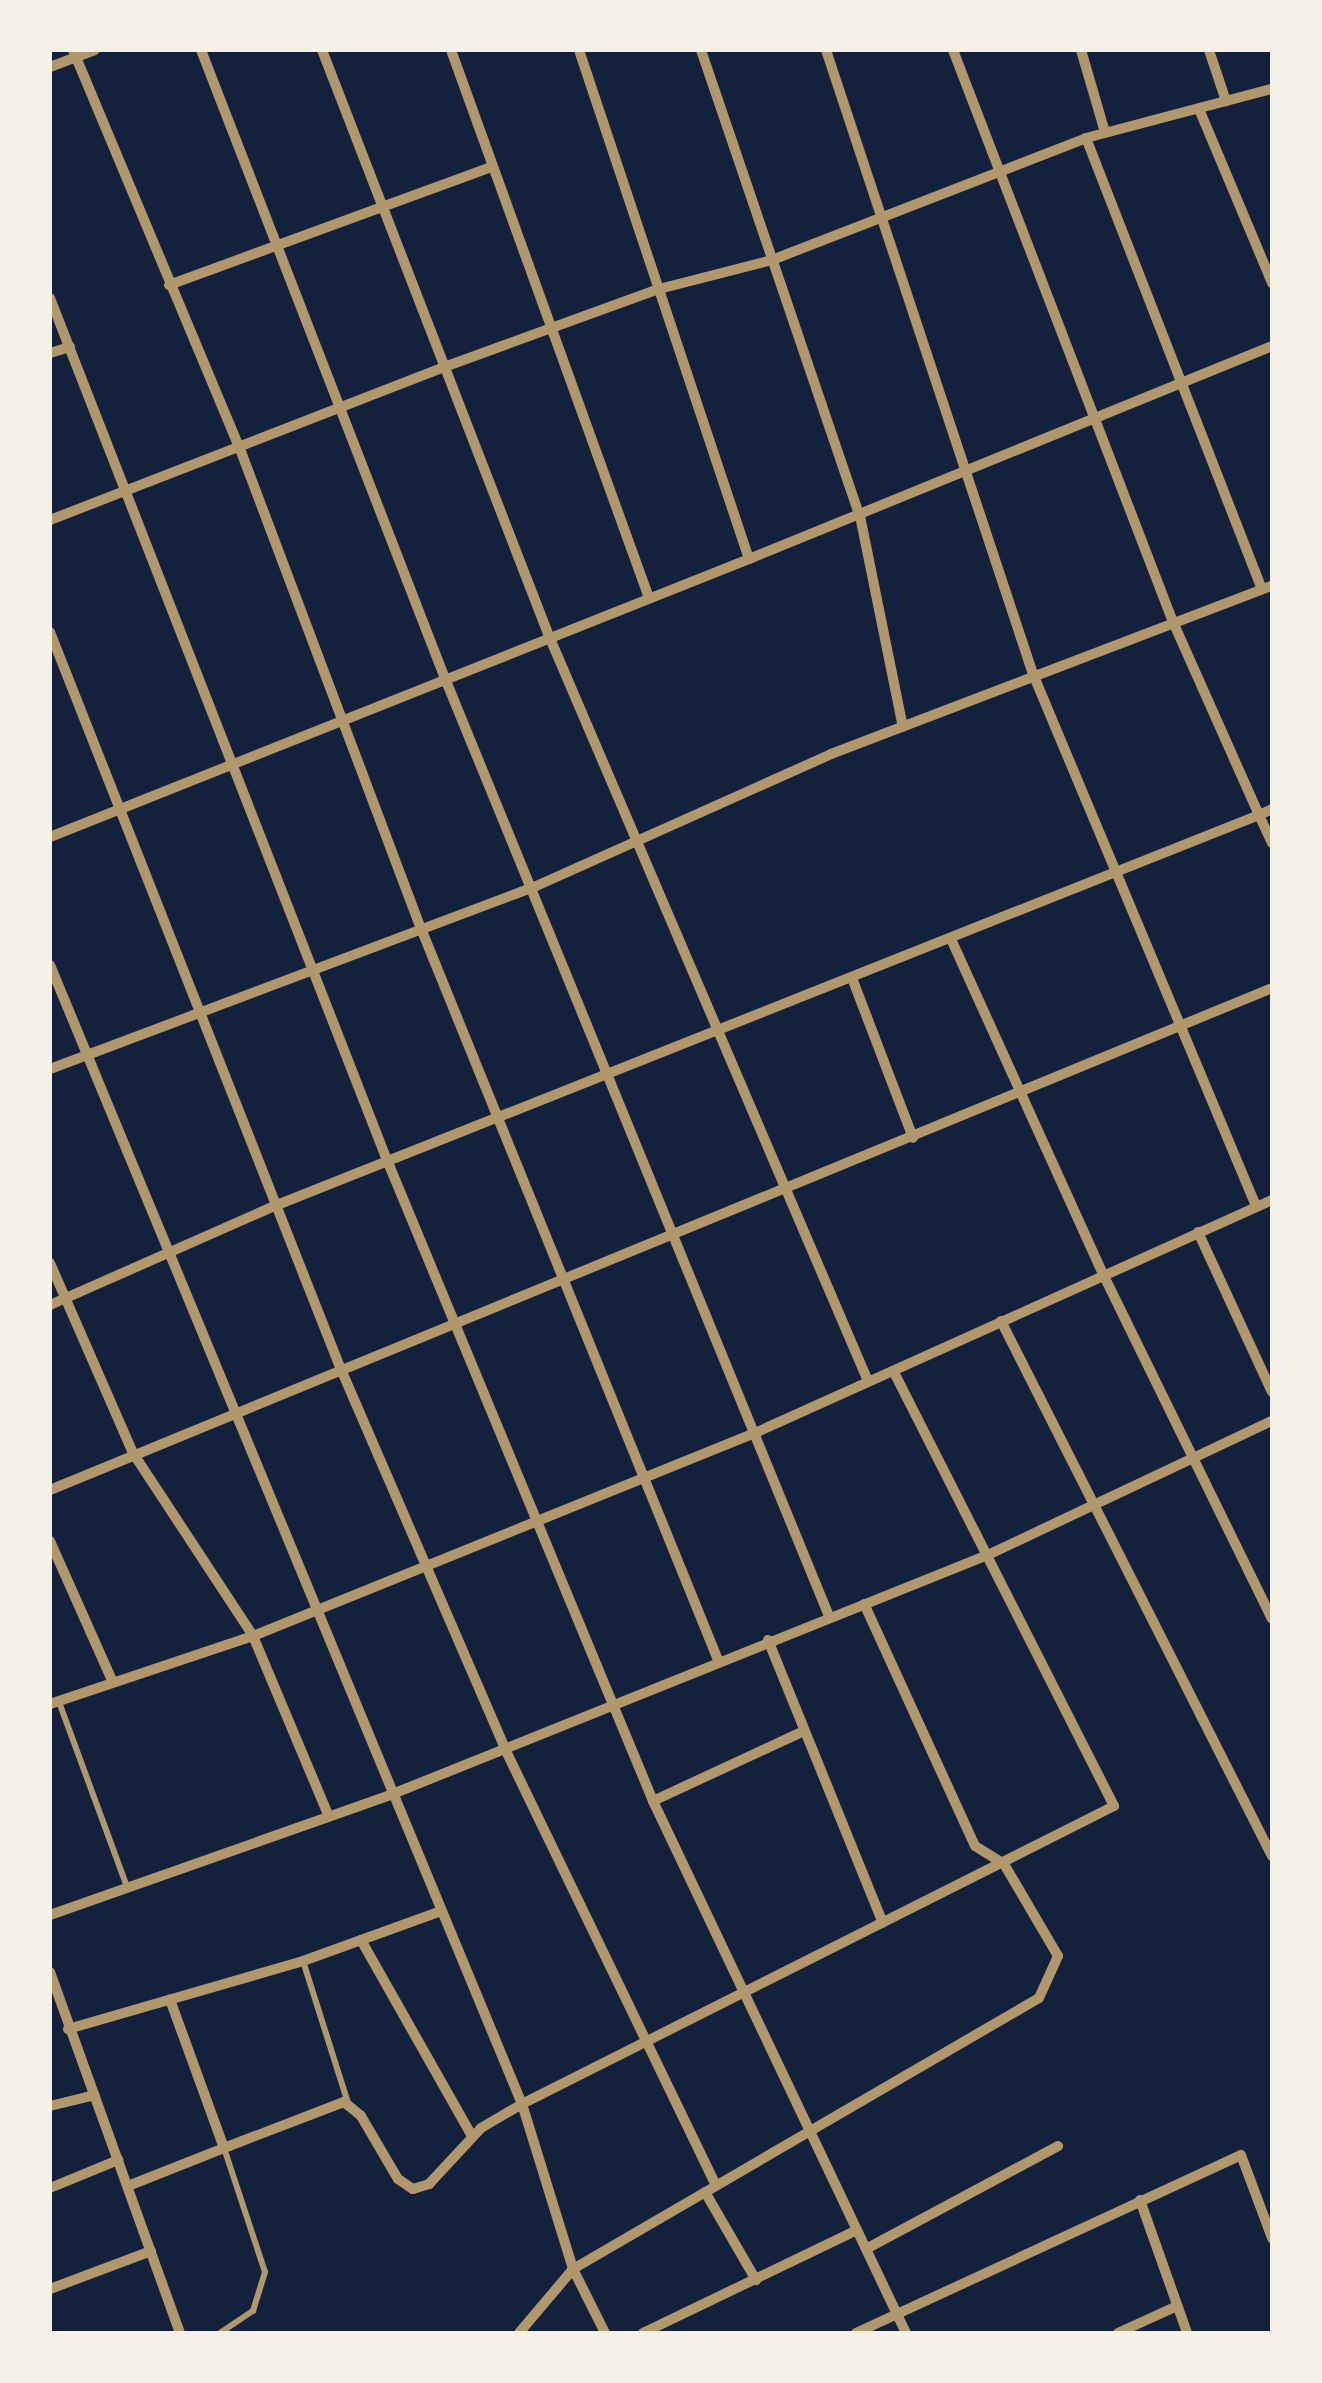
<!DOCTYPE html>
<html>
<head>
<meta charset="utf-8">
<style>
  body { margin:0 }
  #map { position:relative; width:1322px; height:2383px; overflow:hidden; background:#14213d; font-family:"PT Sans Narrow",sans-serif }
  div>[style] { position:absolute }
  .service>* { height:6px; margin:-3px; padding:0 3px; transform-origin:3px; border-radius:3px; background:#b1986c }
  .minor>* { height:10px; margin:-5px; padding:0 5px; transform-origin:5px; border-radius:5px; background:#b1986c }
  span { translate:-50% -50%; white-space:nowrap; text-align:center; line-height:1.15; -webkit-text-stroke:10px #f6f1e7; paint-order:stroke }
  .frame { position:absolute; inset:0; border:52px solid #f6f1e7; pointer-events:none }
</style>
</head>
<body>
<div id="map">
  <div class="service">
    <div style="left:59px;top:1702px;width:197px;rotate:69.8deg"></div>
    <div style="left:303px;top:1961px;width:149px;rotate:72.4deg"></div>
    <div style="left:220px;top:2333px;width:40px;rotate:-34deg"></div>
    <div style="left:253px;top:2311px;width:41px;rotate:-72.9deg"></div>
    <div style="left:265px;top:2272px;width:131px;rotate:-108.3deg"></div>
  </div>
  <div class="minor">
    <div style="left:73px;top:50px;width:433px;rotate:67.3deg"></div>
    <div style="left:240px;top:449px;width:510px;rotate:69.33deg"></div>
    <div style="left:420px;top:926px;width:792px;rotate:67.9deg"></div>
    <div style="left:201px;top:50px;width:672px;rotate:68.78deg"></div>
    <div style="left:444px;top:676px;width:1016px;rotate:67.73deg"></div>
    <div style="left:322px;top:50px;width:628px;rotate:68.83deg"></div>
    <div style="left:549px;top:636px;width:810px;rotate:66.82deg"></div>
    <div style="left:451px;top:50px;width:580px;rotate:70.13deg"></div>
    <div style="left:701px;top:50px;width:492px;rotate:71.2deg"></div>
    <div style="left:860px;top:516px;width:215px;rotate:78.5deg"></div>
    <div style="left:826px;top:50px;width:657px;rotate:71.65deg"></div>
    <div style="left:1033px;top:674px;width:577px;rotate:67.26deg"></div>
    <div style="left:1081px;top:50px;width:85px;rotate:73.7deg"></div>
    <div style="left:1209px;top:50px;width:54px;rotate:71.6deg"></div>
    <div style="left:50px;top:67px;width:48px;rotate:-20.7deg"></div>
    <div style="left:1199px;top:109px;width:189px;rotate:67.2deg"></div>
    <div style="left:1086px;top:138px;width:484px;rotate:68.7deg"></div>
    <div style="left:169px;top:285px;width:344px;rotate:-20.1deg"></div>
    <div style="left:50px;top:298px;width:926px;rotate:68.65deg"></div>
    <div style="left:387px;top:1160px;width:694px;rotate:67.46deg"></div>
    <div style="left:653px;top:1801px;width:589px;rotate:64.57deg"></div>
    <div style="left:50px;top:353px;width:21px;rotate:-17deg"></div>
    <div style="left:50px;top:520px;width:426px;rotate:-21.2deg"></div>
    <div style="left:447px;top:366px;width:226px;rotate:-20deg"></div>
    <div style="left:659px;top:289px;width:117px;rotate:-14.4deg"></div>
    <div style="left:772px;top:260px;width:337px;rotate:-21.2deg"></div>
    <div style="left:1086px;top:138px;width:192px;rotate:-14.8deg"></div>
    <div style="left:749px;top:559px;width:565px;rotate:-22.16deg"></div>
    <div style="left:50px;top:632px;width:790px;rotate:68.47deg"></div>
    <div style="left:340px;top:1367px;width:416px;rotate:66.6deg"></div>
    <div style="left:505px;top:1749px;width:484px;rotate:64.2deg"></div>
    <div style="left:1272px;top:809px;width:14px;rotate:155deg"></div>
    <div style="left:1259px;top:815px;width:31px;rotate:65deg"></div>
    <div style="left:50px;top:837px;width:752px;rotate:-21.69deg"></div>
    <div style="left:749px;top:559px;width:537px;rotate:-108.47deg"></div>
    <div style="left:951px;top:939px;width:368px;rotate:65.6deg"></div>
    <div style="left:1103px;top:1274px;width:384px;rotate:63.9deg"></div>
    <div style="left:50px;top:965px;width:1233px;rotate:67.49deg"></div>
    <div style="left:522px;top:2104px;width:173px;rotate:72.8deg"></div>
    <div style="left:573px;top:2269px;width:72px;rotate:63.4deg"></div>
    <div style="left:852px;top:978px;width:171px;rotate:69.1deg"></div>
    <div style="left:50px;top:1069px;width:517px;rotate:-20.61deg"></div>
    <div style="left:534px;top:887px;width:325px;rotate:-24.1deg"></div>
    <div style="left:831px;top:754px;width:472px;rotate:-20.9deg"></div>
    <div style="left:1198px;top:1232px;width:176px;rotate:65.2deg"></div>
    <div style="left:50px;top:1263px;width:207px;rotate:66.4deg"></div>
    <div style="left:133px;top:1453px;width:219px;rotate:56.7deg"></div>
    <div style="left:253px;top:1636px;width:196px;rotate:67.2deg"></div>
    <div style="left:50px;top:1305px;width:248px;rotate:-23.8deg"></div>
    <div style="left:277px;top:1205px;width:1057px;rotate:-21.66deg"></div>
    <div style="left:1259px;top:815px;width:211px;rotate:-114deg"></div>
    <div style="left:1173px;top:622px;width:613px;rotate:-111.04deg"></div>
    <div style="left:1001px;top:1321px;width:600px;rotate:63.14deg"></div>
    <div style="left:50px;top:1490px;width:1321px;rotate:-22.33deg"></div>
    <div style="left:50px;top:1541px;width:152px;rotate:66deg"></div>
    <div style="left:768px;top:1640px;width:305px;rotate:67.9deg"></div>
    <div style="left:50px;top:1704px;width:214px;rotate:-18.5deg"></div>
    <div style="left:253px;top:1636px;width:541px;rotate:-22.02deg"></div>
    <div style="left:755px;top:1433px;width:567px;rotate:-24.26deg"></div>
    <div style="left:653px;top:1801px;width:166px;rotate:-24.9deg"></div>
    <div style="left:50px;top:1915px;width:361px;rotate:-19.4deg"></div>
    <div style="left:390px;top:1795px;width:647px;rotate:-21.88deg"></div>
    <div style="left:990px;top:1554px;width:312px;rotate:-25.3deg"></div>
    <div style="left:361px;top:1940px;width:225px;rotate:60.5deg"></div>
    <div style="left:50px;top:1972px;width:384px;rotate:70.2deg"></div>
    <div style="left:68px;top:2029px;width:245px;rotate:-16.1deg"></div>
    <div style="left:303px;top:1961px;width:147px;rotate:-19.9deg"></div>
    <div style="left:50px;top:2106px;width:46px;rotate:-13.7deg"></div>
    <div style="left:224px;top:2148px;width:129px;rotate:-21deg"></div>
    <div style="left:344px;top:2102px;width:22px;rotate:39deg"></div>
    <div style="left:361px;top:2116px;width:73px;rotate:59.6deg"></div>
    <div style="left:398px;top:2179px;width:18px;rotate:34deg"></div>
    <div style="left:413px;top:2189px;width:17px;rotate:-17deg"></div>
    <div style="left:429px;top:2184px;width:76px;rotate:-47.1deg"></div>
    <div style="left:481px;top:2128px;width:48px;rotate:-30.3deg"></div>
    <div style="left:522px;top:2104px;width:663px;rotate:-26.72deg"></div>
    <div style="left:1114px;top:1806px;width:488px;rotate:-116.9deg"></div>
    <div style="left:128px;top:2186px;width:103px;rotate:-21.6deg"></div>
    <div style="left:224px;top:2148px;width:158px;rotate:-110deg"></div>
    <div style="left:50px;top:2188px;width:74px;rotate:-22.4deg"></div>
    <div style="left:705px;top:2192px;width:102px;rotate:59.9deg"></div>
    <div style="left:1140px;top:2200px;width:141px;rotate:70.5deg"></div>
    <div style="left:866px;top:2249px;width:218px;rotate:-28.2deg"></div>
    <div style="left:50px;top:2289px;width:108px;rotate:-20.6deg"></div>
    <div style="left:519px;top:2333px;width:84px;rotate:-49.8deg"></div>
    <div style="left:573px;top:2269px;width:539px;rotate:-30.18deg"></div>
    <div style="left:1039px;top:1998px;width:46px;rotate:-65.7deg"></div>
    <div style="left:1058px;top:1956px;width:107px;rotate:-120.4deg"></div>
    <div style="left:1004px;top:1864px;width:34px;rotate:-148deg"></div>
    <div style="left:975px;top:1846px;width:266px;rotate:-114.6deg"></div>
    <div style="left:643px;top:2333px;width:237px;rotate:-25.7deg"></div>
    <div style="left:856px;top:2333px;width:424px;rotate:-24.8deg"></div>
    <div style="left:1241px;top:2155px;width:89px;rotate:69.5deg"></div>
    <div style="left:1118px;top:2333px;width:65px;rotate:-24.6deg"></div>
  </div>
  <div class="frame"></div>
</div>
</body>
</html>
